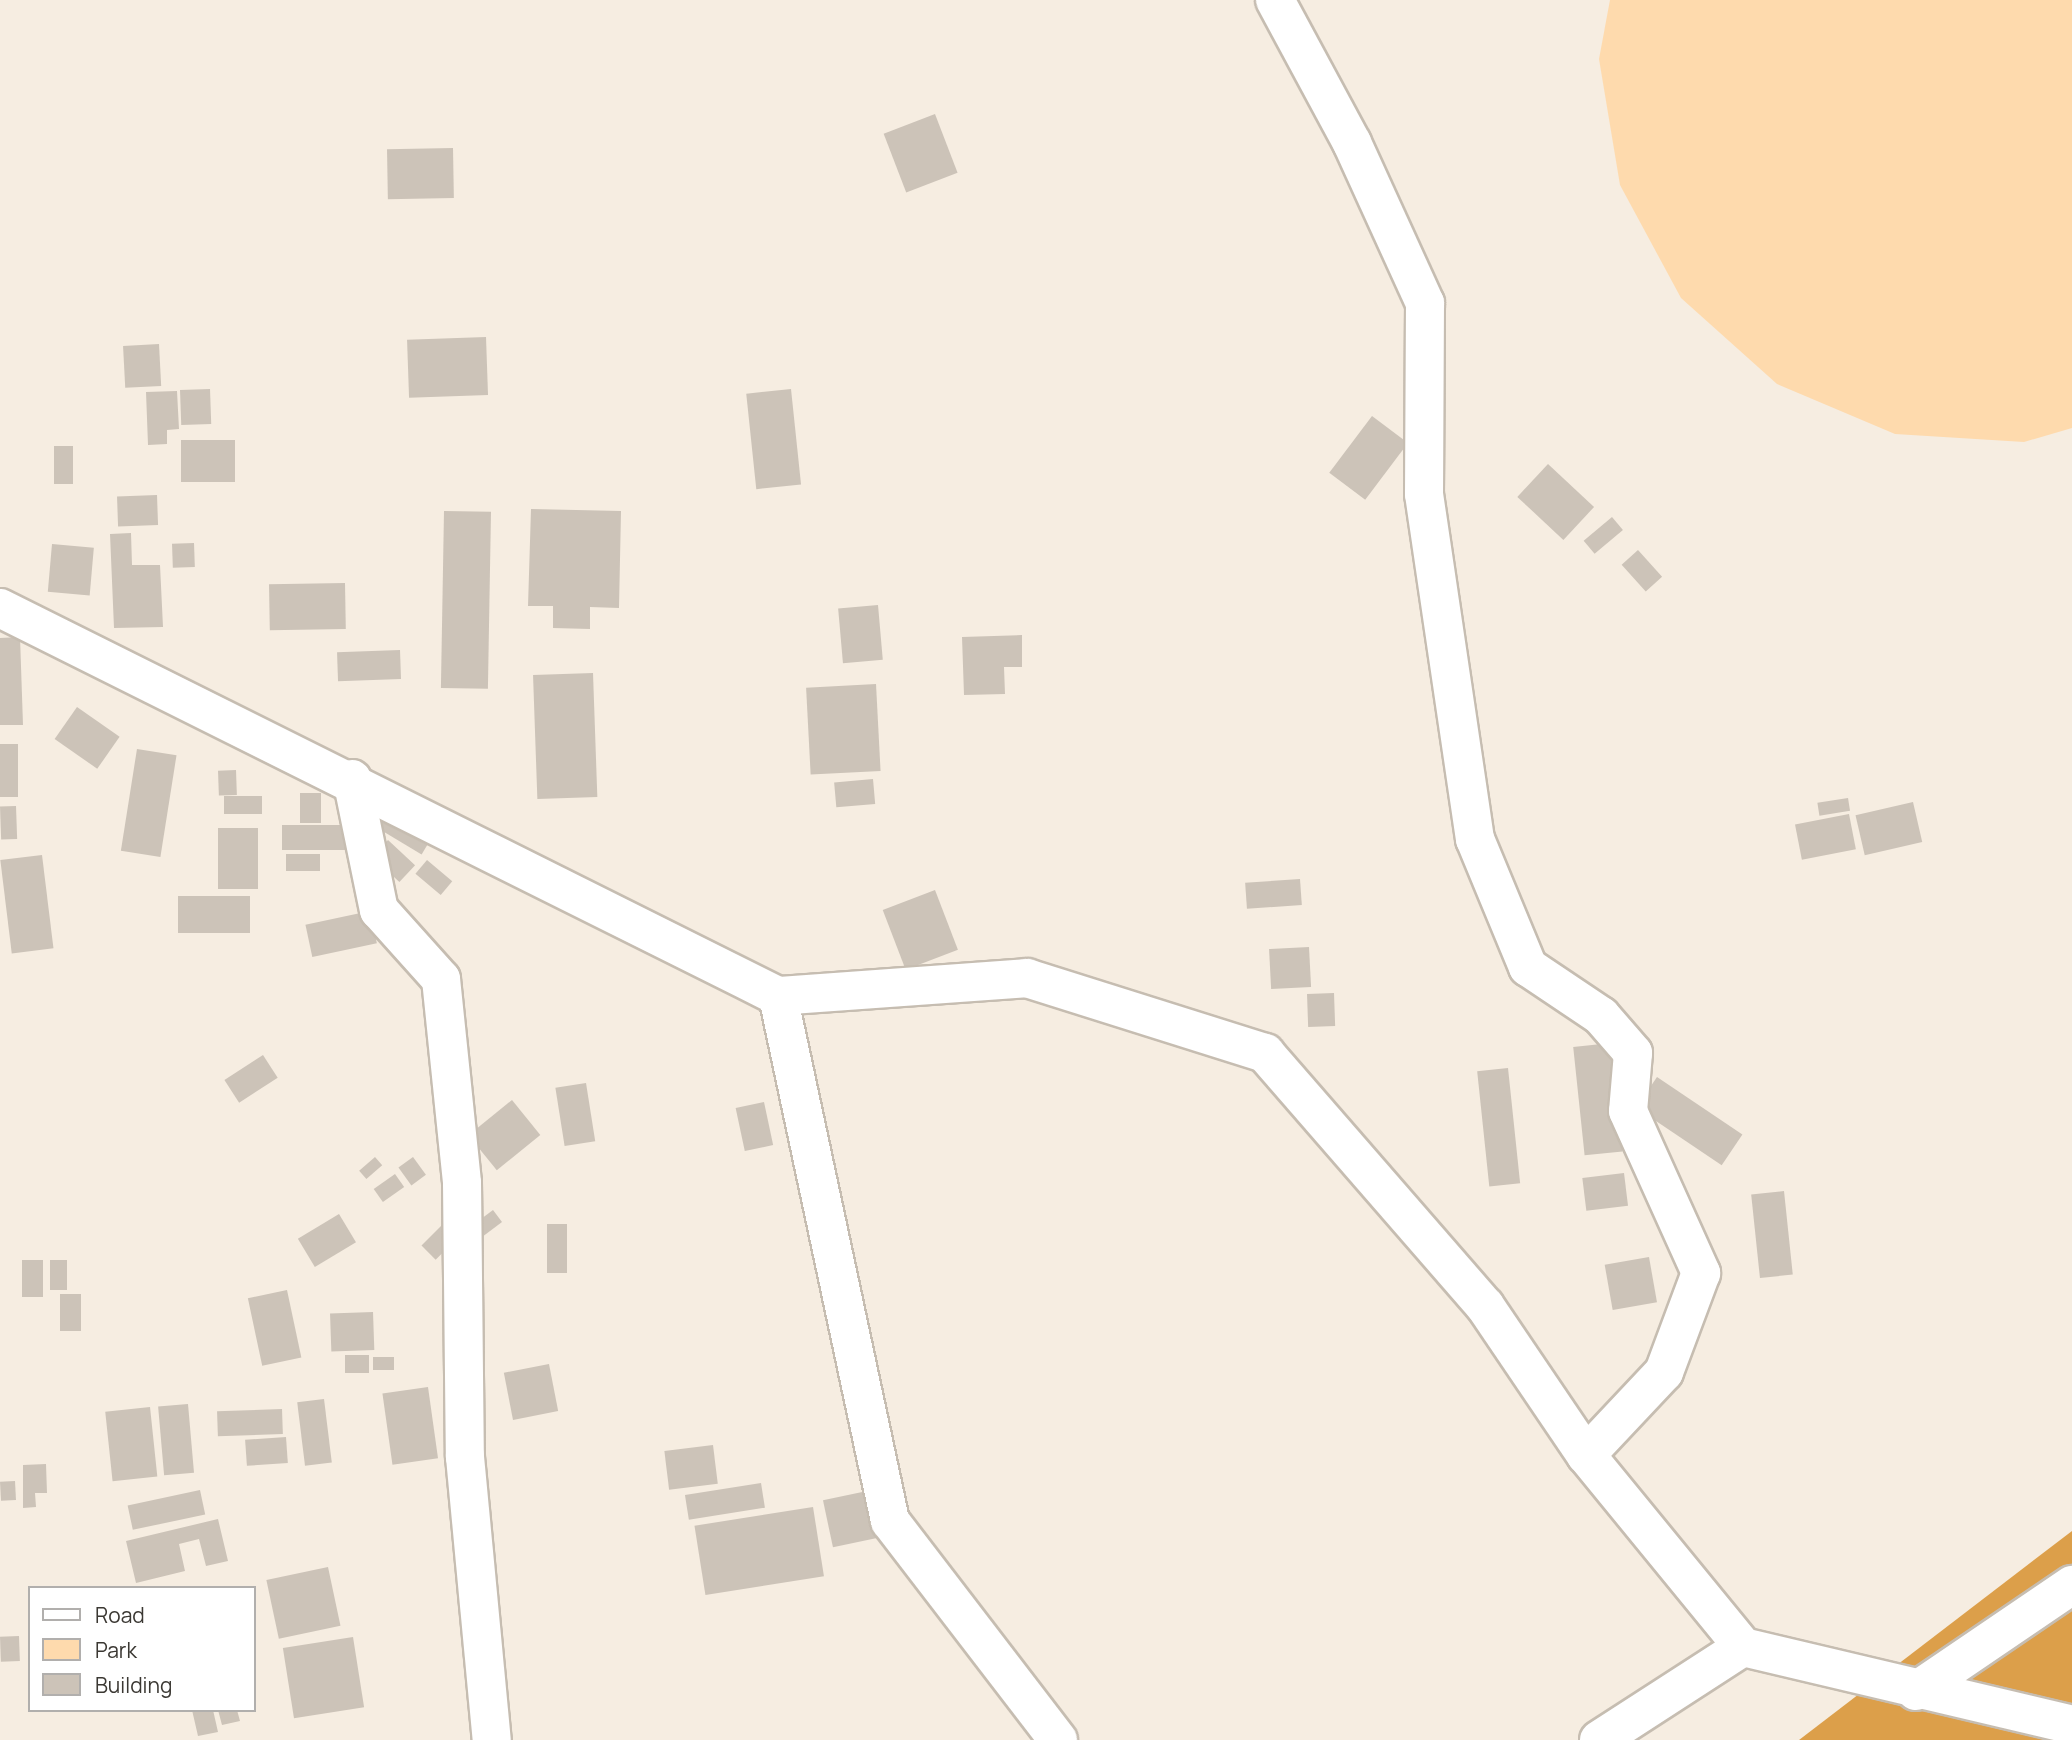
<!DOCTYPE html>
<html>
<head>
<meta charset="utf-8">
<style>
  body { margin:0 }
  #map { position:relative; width:2072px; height:1740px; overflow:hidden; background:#f6ede1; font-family:Manrope,sans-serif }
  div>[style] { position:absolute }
  .green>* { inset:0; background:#fedaad }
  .forest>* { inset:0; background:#dc9f4a }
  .building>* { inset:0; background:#ccc3b8; transform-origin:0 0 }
  .roads { filter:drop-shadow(2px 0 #c6bdb1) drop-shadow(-2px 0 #c6bdb1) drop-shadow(0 2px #c6bdb1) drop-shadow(0 -2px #c6bdb1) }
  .minor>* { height:38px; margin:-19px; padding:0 19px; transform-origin:19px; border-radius:19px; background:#fff }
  span { translate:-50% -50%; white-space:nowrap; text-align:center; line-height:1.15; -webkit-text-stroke:6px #fff; paint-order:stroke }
  .legend { position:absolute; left:28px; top:1586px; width:228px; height:126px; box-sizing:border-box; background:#fff; border:2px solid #b1afad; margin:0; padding:9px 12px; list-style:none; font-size:21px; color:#3b3833 }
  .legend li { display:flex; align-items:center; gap:14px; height:35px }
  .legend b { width:35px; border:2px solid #b1afad }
</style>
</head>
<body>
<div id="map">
  <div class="green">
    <div style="clip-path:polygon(1610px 0,2072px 0,2072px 428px,2024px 442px,1895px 434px,1777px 384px,1681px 298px,1620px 185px,1599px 59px)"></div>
  </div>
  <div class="forest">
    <div style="clip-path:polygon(2072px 1531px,2072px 1740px,1799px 1740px)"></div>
  </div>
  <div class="building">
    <div style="left:935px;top:114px;width:63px;height:55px;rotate:69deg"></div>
    <div style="left:453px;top:148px;width:50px;height:66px;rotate:89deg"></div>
    <div style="left:486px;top:337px;width:58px;height:79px;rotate:88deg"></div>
    <div style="left:159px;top:344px;width:42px;height:36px;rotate:87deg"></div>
    <div style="left:210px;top:389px;width:35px;height:30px;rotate:88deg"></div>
    <div style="left:791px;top:389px;width:96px;height:45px;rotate:84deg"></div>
    <div style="clip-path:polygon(177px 391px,179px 429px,167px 430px,167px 444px,148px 445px,146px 392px)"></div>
    <div style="left:1372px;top:416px;width:45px;height:71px;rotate:37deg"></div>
    <div style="left:181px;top:440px;width:54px;height:42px"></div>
    <div style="left:54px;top:446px;width:19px;height:38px"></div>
    <div style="left:1548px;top:464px;width:63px;height:45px;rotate:43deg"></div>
    <div style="left:157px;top:495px;width:30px;height:40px;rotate:88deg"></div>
    <div style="clip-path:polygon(531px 509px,621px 511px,619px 608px,590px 607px,590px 629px,553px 628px,553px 606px,528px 606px)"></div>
    <div style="left:444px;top:511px;width:47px;height:177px;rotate:1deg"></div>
    <div style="left:1612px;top:517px;width:17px;height:37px;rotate:50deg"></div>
    <div style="clip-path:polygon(131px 533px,132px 565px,160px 565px,163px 627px,114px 628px,110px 534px)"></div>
    <div style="left:194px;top:543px;width:24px;height:22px;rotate:88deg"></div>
    <div style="left:52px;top:544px;width:42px;height:48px;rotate:5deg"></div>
    <div style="left:1638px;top:550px;width:36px;height:22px;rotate:48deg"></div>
    <div style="left:345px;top:583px;width:46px;height:76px;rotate:89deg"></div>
    <div style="left:878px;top:605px;width:55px;height:40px;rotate:85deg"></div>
    <div style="clip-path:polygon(1022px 635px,1022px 667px,1004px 667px,1005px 694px,964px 695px,962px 637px)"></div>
    <div style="clip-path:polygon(20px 637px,23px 725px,0 725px,0 638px)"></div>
    <div style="left:400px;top:650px;width:29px;height:63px;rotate:88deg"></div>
    <div style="left:593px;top:673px;width:124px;height:60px;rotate:88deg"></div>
    <div style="left:876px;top:684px;width:87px;height:70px;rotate:87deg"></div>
    <div style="left:77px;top:707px;width:52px;height:39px;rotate:35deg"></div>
    <div style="left:0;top:744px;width:18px;height:53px"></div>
    <div style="left:137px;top:749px;width:40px;height:103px;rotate:9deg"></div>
    <div style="left:236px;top:770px;width:25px;height:18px;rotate:88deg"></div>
    <div style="left:873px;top:779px;width:25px;height:39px;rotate:85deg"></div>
    <div style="left:321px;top:793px;width:30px;height:21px;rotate:90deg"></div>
    <div style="left:224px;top:796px;width:38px;height:18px"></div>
    <div style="left:1848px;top:798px;width:13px;height:31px;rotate:81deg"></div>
    <div style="left:1913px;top:802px;width:41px;height:59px;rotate:77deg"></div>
    <div style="left:16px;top:806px;width:33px;height:16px;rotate:88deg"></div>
    <div style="left:376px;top:806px;width:64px;height:18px;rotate:31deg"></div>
    <div style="left:1849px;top:814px;width:36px;height:55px;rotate:79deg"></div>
    <div style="left:348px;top:825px;width:25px;height:66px;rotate:90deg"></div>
    <div style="left:218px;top:828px;width:40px;height:61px"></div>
    <div style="left:388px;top:840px;width:37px;height:23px;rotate:43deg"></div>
    <div style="left:286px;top:854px;width:34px;height:17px"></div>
    <div style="left:42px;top:855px;width:94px;height:42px;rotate:83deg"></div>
    <div style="left:427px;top:860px;width:33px;height:18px;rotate:40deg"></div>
    <div style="left:1300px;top:879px;width:26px;height:55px;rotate:86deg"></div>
    <div style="left:935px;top:890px;width:64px;height:56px;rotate:69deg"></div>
    <div style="left:178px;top:896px;width:72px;height:37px"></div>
    <div style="left:370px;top:911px;width:33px;height:66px;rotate:78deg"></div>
    <div style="left:1309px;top:947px;width:40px;height:40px;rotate:87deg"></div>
    <div style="left:1334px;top:993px;width:33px;height:27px;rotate:88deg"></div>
    <div style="left:1611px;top:1043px;width:109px;height:38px;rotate:84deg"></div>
    <div style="left:263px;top:1055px;width:27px;height:46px;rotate:57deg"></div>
    <div style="left:1508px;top:1068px;width:116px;height:31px;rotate:84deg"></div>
    <div style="left:1657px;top:1077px;width:103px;height:37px;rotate:34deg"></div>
    <div style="left:586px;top:1083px;width:59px;height:31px;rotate:81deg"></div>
    <div style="left:512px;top:1100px;width:45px;height:56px;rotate:51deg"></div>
    <div style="left:764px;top:1102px;width:44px;height:29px;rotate:78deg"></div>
    <div style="left:375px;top:1157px;width:11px;height:21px;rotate:49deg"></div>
    <div style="left:413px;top:1157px;width:22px;height:18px;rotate:54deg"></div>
    <div style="left:1624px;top:1173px;width:33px;height:42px;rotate:83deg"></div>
    <div style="left:395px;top:1174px;width:16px;height:26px;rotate:55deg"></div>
    <div style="left:1784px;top:1191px;width:84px;height:33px;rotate:84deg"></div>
    <div style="left:493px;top:1210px;width:15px;height:30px;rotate:53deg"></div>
    <div style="left:339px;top:1214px;width:33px;height:48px;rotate:59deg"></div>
    <div style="left:547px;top:1224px;width:20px;height:49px"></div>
    <div style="left:442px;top:1225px;width:20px;height:29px;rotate:45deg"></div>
    <div style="left:1649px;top:1257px;width:46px;height:45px;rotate:80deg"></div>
    <div style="left:22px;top:1260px;width:21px;height:37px"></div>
    <div style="left:50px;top:1260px;width:17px;height:30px"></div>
    <div style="left:287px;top:1290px;width:69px;height:40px;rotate:78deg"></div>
    <div style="left:60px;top:1294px;width:21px;height:37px"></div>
    <div style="left:373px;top:1312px;width:38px;height:43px;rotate:88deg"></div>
    <div style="left:345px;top:1355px;width:24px;height:18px"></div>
    <div style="left:373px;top:1357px;width:21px;height:13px"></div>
    <div style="left:549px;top:1364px;width:48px;height:46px;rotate:79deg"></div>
    <div style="left:428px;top:1387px;width:72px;height:46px;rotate:82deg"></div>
    <div style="left:324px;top:1399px;width:64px;height:27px;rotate:83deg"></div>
    <div style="left:188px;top:1404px;width:69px;height:30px;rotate:85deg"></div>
    <div style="left:150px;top:1407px;width:70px;height:45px;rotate:84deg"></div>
    <div style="left:282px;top:1409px;width:25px;height:65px;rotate:88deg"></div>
    <div style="left:286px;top:1437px;width:26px;height:41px;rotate:86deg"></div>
    <div style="left:713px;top:1445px;width:39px;height:49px;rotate:83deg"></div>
    <div style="clip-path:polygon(46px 1464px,47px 1493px,35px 1493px,36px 1507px,23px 1508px,23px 1465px)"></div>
    <div style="left:15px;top:1481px;width:19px;height:15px;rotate:87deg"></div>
    <div style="left:761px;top:1483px;width:25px;height:77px;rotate:81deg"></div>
    <div style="left:200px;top:1490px;width:25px;height:74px;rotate:78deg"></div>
    <div style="left:867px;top:1491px;width:48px;height:45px;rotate:78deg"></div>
    <div style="left:813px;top:1507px;width:70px;height:120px;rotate:81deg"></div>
    <div style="clip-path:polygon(218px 1519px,228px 1561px,206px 1566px,199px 1539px,179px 1544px,185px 1571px,136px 1583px,126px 1541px)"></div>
    <div style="left:328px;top:1567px;width:60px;height:63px;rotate:78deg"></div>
    <div style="left:19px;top:1636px;width:25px;height:19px;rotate:88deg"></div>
    <div style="left:353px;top:1637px;width:71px;height:71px;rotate:81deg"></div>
    <div style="clip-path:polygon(192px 1710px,213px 1710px,218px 1732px,198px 1736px)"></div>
    <div style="clip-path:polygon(218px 1710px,237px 1710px,240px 1721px,222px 1725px)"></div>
  </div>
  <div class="roads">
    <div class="minor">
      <div style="left:1275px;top:0;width:162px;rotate:61.7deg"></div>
      <div style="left:1352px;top:143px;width:176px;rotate:65.5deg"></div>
      <div style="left:1425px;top:303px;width:191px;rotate:90.3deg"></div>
      <div style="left:1424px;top:494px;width:349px;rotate:81.6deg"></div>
      <div style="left:1475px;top:839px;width:139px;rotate:67.5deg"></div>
      <div style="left:1528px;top:967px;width:88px;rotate:33.9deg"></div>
      <div style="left:1601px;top:1016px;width:49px;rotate:49.1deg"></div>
      <div style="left:1633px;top:1053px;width:58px;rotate:94.9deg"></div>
      <div style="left:1628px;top:1111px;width:178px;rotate:65.7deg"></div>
      <div style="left:1701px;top:1273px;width:106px;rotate:110.5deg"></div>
      <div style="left:1664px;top:1372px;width:114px;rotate:133.2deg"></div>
      <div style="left:0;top:608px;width:869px;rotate:26.51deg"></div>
      <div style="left:778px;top:996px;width:537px;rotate:77.96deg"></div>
      <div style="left:890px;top:1521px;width:276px;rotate:52.5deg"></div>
      <div style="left:352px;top:779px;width:134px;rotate:78.4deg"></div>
      <div style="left:379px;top:910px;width:93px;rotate:48.1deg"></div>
      <div style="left:441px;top:979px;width:205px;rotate:84.1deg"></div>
      <div style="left:462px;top:1183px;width:274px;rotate:89.4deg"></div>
      <div style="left:465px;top:1457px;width:284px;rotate:84.6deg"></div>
      <div style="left:778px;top:996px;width:250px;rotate:-4.1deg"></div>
      <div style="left:1027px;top:978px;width:250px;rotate:17.5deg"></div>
      <div style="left:1265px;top:1053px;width:335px;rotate:49deg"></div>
      <div style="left:1485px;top:1306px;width:180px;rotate:55.9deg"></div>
      <div style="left:1586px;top:1455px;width:248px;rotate:50.7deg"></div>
      <div style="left:1916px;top:1691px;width:189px;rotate:-34.2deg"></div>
      <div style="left:1599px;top:1740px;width:171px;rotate:-32.9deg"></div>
      <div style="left:1743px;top:1647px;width:338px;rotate:13.3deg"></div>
    </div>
  </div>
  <ul class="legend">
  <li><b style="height:9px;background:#fff"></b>Road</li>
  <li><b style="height:19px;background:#fedaad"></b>Park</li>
  <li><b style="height:19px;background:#ccc3b8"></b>Building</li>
  </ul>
</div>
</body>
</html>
